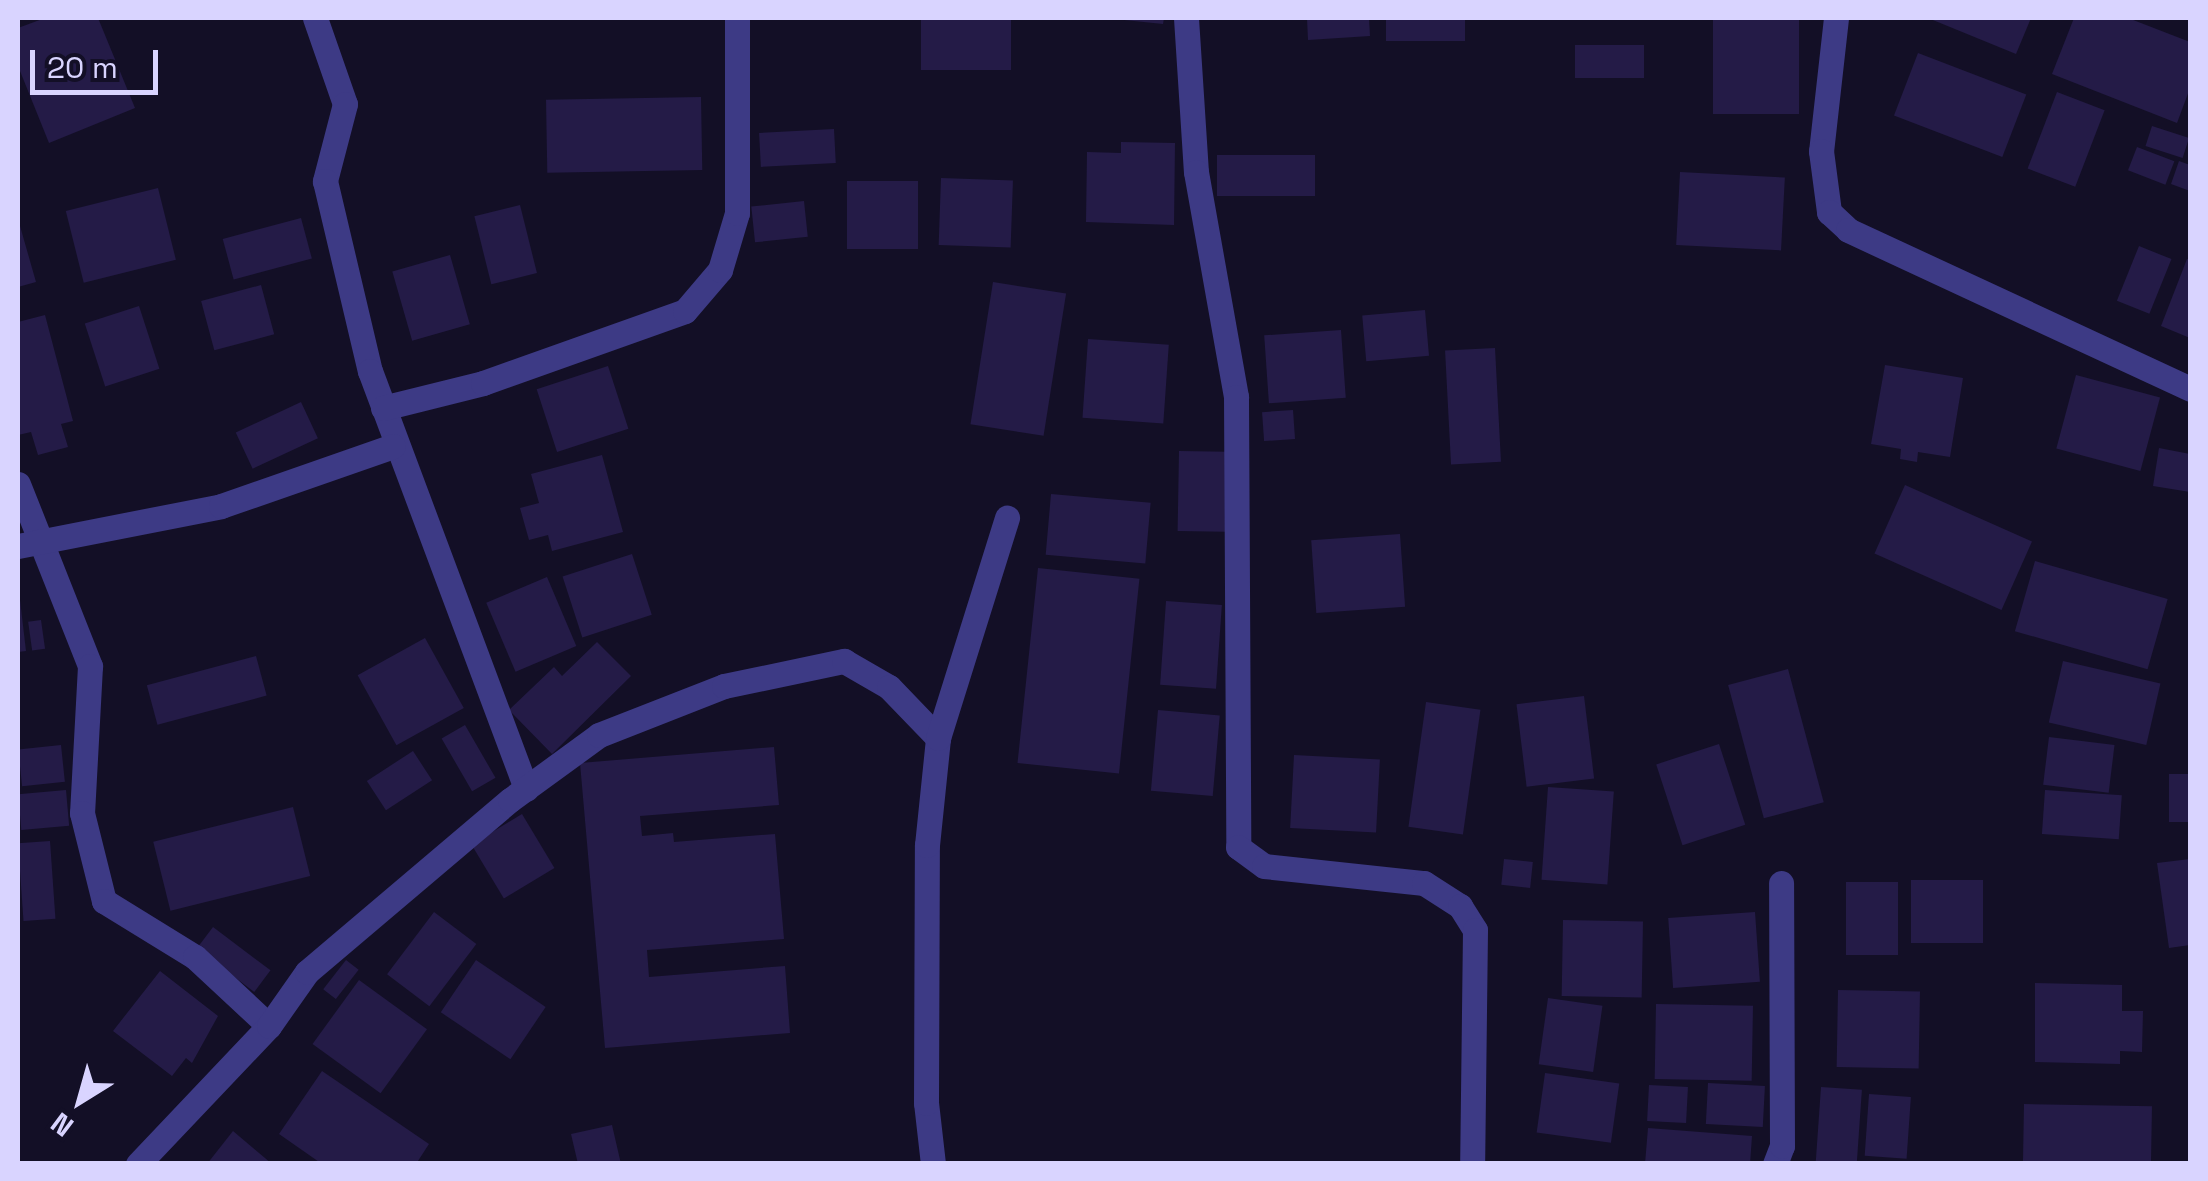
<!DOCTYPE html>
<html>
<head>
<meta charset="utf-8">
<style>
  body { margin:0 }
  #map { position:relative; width:2208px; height:1181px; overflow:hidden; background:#130f26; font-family:"Space Grotesk",sans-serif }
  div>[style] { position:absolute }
  .building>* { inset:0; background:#241b47; transform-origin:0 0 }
  .minor>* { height:25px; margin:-12.5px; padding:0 12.5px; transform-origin:12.5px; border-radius:12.5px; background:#3d3a85 }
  span { translate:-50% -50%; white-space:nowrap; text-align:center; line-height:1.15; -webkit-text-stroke:9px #130f26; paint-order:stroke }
  .frame { position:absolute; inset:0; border:20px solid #d9d4ff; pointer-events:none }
  .north { position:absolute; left:30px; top:1051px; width:100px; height:100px; -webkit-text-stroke:8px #130f26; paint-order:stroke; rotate:217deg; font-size:28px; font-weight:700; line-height:40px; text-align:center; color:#d9d4ff }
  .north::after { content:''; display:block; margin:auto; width:35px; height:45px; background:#d9d4ff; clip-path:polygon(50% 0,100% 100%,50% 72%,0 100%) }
  .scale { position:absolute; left:30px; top:50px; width:128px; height:45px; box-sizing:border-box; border:5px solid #d9d4ff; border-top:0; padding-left:12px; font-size:30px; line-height:35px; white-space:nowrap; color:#d9d4ff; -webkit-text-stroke:8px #130f26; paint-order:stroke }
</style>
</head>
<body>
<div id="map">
  <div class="building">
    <div style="clip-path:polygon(45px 18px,98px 18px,135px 108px,49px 143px,18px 66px,18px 28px)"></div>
    <div style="left:921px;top:18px;width:90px;height:52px"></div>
    <div style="clip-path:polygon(1105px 18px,1164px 18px,1163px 24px)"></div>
    <div style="clip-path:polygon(1307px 18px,1369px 18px,1370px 36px,1308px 40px)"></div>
    <div style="left:1386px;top:18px;width:79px;height:23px"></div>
    <div style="left:1713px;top:18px;width:86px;height:96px"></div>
    <div style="clip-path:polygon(1928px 18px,2031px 18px,2016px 54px)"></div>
    <div style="clip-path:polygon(2074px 18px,2128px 18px,2190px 42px,2190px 88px,2177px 123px,2052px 74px)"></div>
    <div style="left:1644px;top:45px;width:33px;height:69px;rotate:90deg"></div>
    <div style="left:1918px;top:53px;width:116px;height:67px;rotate:21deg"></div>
    <div style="left:2057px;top:92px;width:51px;height:82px;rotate:21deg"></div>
    <div style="left:701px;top:97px;width:73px;height:155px;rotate:89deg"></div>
    <div style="left:2152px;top:126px;width:39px;height:21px;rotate:18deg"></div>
    <div style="left:834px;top:129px;width:34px;height:75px;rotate:87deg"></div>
    <div style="clip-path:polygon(1121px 142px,1175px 143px,1174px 225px,1086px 222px,1087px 152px,1121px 153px)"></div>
    <div style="left:2137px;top:147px;width:40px;height:25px;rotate:21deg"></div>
    <div style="left:1217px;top:155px;width:98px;height:41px"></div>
    <div style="clip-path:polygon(2179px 161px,2190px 165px,2190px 191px,2171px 184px)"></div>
    <div style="left:1680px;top:172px;width:105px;height:73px;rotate:3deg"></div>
    <div style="left:941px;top:178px;width:72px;height:67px;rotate:2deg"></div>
    <div style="left:847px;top:181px;width:71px;height:68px"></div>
    <div style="left:158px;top:188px;width:74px;height:95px;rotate:76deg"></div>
    <div style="left:804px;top:201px;width:36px;height:53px;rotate:84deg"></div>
    <div style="left:520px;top:205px;width:70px;height:47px;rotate:76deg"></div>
    <div style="left:301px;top:218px;width:42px;height:81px;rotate:75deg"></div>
    <div style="clip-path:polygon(18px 219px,36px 282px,18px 287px)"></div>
    <div style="left:2139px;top:246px;width:35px;height:59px;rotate:22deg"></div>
    <div style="left:450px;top:255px;width:72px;height:60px;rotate:74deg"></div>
    <div style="clip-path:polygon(2187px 259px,2190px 260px,2190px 338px,2161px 326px)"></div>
    <div style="left:993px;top:282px;width:74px;height:144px;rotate:9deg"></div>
    <div style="left:261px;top:285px;width:51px;height:62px;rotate:75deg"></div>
    <div style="left:139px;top:306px;width:66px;height:57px;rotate:72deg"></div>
    <div style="left:1425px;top:310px;width:46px;height:63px;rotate:85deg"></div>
    <div style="clip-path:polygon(45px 315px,73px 421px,61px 424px,68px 447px,38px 455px,31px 432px,18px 435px,18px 322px)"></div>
    <div style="left:1341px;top:330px;width:68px;height:77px;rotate:86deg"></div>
    <div style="left:1088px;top:339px;width:81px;height:79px;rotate:4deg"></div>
    <div style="left:1495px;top:348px;width:114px;height:50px;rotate:87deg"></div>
    <div style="clip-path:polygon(1885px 365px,1963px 378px,1950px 457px,1918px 452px,1917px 462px,1900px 459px,1901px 449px,1871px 444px)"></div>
    <div style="left:608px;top:366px;width:66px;height:75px;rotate:72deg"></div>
    <div style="left:2076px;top:375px;width:87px;height:76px;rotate:15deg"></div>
    <div style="left:301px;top:402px;width:40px;height:72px;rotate:65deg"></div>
    <div style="left:1293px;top:410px;width:29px;height:31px;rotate:86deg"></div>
    <div style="clip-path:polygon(2159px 448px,2190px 454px,2190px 492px,2153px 486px)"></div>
    <div style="left:1179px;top:451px;width:48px;height:80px;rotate:1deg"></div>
    <div style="clip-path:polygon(602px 455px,623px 532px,552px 551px,548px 535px,529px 540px,520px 508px,539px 503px,531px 474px)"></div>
    <div style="left:1905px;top:485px;width:139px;height:75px;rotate:24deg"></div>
    <div style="left:1051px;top:494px;width:100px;height:61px;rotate:5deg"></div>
    <div style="left:1400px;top:534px;width:73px;height:89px;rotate:86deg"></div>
    <div style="left:632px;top:554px;width:64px;height:73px;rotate:72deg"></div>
    <div style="left:2035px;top:561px;width:138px;height:73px;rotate:16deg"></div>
    <div style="left:1038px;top:568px;width:102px;height:196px;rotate:6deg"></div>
    <div style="left:547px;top:577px;width:75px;height:66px;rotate:67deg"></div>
    <div style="clip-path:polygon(20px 600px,26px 651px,18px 652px,18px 601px)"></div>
    <div style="left:1166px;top:601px;width:56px;height:84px;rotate:4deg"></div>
    <div style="left:41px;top:620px;width:29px;height:13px;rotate:82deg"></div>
    <div style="left:425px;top:638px;width:80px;height:77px;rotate:61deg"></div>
    <div style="clip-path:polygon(597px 642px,631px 676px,552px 754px,509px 710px,554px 667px,562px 676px)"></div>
    <div style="left:256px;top:656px;width:41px;height:113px;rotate:75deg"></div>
    <div style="left:2063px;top:661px;width:100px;height:63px;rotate:13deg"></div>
    <div style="left:1788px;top:669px;width:138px;height:62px;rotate:75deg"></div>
    <div style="left:1584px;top:696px;width:83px;height:68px;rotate:83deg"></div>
    <div style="left:1426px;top:702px;width:55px;height:126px;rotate:8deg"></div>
    <div style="left:1158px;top:710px;width:62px;height:81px;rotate:5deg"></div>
    <div style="left:465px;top:725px;width:61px;height:27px;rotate:60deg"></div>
    <div style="left:2049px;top:737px;width:66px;height:48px;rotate:7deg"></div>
    <div style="left:1719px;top:744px;width:85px;height:66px;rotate:72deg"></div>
    <div style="left:61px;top:745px;width:37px;height:43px;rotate:84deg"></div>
    <div style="clip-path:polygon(774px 747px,779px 805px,640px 816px,642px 836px,673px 833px,674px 842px,775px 834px,784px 939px,647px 950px,649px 977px,785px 966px,790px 1033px,605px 1048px,580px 763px)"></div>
    <div style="left:413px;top:751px;width:35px;height:55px;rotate:57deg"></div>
    <div style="left:1294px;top:755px;width:86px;height:73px;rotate:3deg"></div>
    <div style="left:2190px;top:774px;width:48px;height:21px;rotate:90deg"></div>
    <div style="left:1548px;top:787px;width:66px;height:93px;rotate:4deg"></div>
    <div style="left:66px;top:790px;width:36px;height:48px;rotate:85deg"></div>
    <div style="left:2045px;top:790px;width:77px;height:44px;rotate:4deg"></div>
    <div style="left:293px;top:807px;width:71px;height:144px;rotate:76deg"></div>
    <div style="left:522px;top:814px;width:63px;height:59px;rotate:59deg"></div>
    <div style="left:50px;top:841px;width:78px;height:32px;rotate:86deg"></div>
    <div style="left:1504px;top:859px;width:29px;height:26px;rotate:6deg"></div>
    <div style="clip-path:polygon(2190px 859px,2190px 945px,2169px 948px,2157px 863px)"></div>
    <div style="left:1911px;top:880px;width:72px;height:63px"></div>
    <div style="left:1846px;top:882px;width:52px;height:73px"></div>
    <div style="left:434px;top:912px;width:53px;height:78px;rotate:37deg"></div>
    <div style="left:1755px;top:912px;width:70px;height:87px;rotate:86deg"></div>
    <div style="left:1563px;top:920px;width:80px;height:76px;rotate:1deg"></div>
    <div style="left:213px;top:927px;width:72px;height:27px;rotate:37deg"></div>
    <div style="left:346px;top:960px;width:16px;height:37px;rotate:38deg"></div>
    <div style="left:476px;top:960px;width:84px;height:63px;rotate:34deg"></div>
    <div style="clip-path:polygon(160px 971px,218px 1016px,192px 1063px,186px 1058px,172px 1076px,113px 1031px)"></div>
    <div style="left:359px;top:980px;width:84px;height:79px;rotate:36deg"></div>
    <div style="clip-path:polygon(2035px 983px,2122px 985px,2122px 1011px,2143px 1011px,2142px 1052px,2120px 1051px,2120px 1064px,2035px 1062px)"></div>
    <div style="left:1838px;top:990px;width:82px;height:77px;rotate:1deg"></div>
    <div style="left:1548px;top:998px;width:55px;height:67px;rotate:8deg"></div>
    <div style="left:1656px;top:1004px;width:97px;height:75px;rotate:1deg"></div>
    <div style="clip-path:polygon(322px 1071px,429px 1144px,416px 1164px,322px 1164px,279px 1134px)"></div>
    <div style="left:1545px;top:1073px;width:75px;height:60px;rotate:8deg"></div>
    <div style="left:1708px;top:1083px;width:57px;height:41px;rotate:3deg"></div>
    <div style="left:1649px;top:1085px;width:39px;height:36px;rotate:3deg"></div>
    <div style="left:1821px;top:1087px;width:41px;height:75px;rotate:4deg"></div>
    <div style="left:1869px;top:1094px;width:42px;height:62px;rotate:4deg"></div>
    <div style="left:2024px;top:1104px;width:128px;height:60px;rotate:1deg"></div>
    <div style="clip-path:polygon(612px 1125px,621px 1164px,578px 1164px,571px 1134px)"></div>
    <div style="clip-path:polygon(1648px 1128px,1752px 1136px,1750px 1164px,1645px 1164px)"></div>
    <div style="clip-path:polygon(233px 1131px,272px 1164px,207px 1164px)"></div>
  </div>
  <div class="minor">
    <div style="left:315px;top:18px;width:91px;rotate:70.8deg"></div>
    <div style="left:345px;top:104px;width:80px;rotate:104.6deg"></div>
    <div style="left:325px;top:181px;width:195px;rotate:76.7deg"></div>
    <div style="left:370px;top:371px;width:446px;rotate:69.5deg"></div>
    <div style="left:1186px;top:18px;width:154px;rotate:86.3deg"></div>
    <div style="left:1196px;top:172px;width:229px;rotate:79.9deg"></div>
    <div style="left:1236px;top:397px;width:450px;rotate:89.7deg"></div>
    <div style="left:1238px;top:847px;width:32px;rotate:36deg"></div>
    <div style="left:1264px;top:866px;width:161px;rotate:6.1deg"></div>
    <div style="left:1424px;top:883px;width:43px;rotate:32.6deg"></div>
    <div style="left:1460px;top:906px;width:28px;rotate:58deg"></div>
    <div style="left:1475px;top:930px;width:234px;rotate:90.7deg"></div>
    <div style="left:1836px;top:18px;width:134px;rotate:96.4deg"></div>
    <div style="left:1821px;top:151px;width:62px;rotate:82.5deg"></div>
    <div style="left:1829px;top:212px;width:26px;rotate:43deg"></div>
    <div style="left:1848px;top:230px;width:377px;rotate:24.9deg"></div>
    <div style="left:383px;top:408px;width:103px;rotate:-14deg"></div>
    <div style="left:483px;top:383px;width:214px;rotate:-19.6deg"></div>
    <div style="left:685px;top:311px;width:54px;rotate:-49.5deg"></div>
    <div style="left:720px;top:270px;width:59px;rotate:-73.4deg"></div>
    <div style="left:737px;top:213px;width:195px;rotate:-90deg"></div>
    <div style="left:18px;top:484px;width:196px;rotate:68.4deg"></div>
    <div style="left:90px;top:666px;width:147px;rotate:93.1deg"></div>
    <div style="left:82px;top:813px;width:91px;rotate:76deg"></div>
    <div style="left:104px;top:901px;width:107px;rotate:31.6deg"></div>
    <div style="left:195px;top:957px;width:101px;rotate:43deg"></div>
    <div style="left:18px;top:546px;width:207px;rotate:-11.1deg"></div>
    <div style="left:221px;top:506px;width:182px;rotate:-19.2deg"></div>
    <div style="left:138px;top:1164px;width:190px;rotate:-46.5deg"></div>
    <div style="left:269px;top:1026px;width:66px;rotate:-54.9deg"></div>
    <div style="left:307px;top:972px;width:266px;rotate:-40.3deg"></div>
    <div style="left:510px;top:800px;width:110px;rotate:-36.1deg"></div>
    <div style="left:599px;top:735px;width:134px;rotate:-21.4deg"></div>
    <div style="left:724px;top:686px;width:123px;rotate:-11.8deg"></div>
    <div style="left:844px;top:661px;width:52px;rotate:30deg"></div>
    <div style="left:889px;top:687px;width:71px;rotate:46.1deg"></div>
    <div style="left:933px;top:1164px;width:61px;rotate:-96.5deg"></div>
    <div style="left:926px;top:1103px;width:258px;rotate:-89.8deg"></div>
    <div style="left:927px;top:845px;width:108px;rotate:-84.1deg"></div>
    <div style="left:938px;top:738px;width:231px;rotate:-72.6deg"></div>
    <div style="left:1775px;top:1164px;width:19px;rotate:-69deg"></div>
    <div style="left:1782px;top:1146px;width:263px;rotate:-90.2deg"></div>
  </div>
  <div class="frame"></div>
  <div class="north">N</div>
  <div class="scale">20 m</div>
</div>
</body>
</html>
